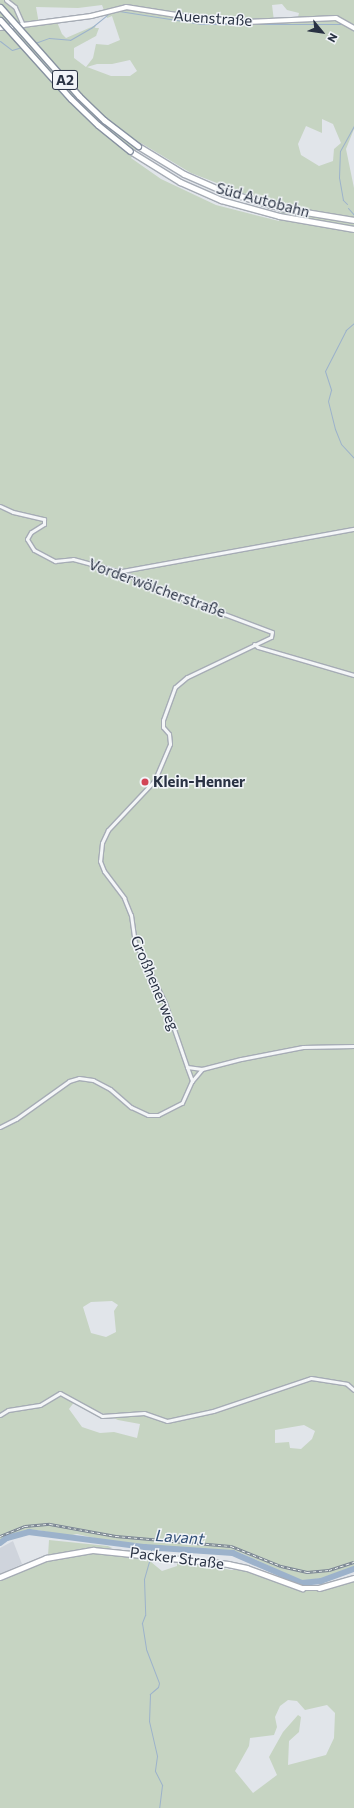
<!DOCTYPE html>
<html>
<head>
<meta charset="utf-8">
<style>
  body { margin:0 }
  #map { position:relative; width:354px; height:1808px; overflow:hidden; background:#e1e5ea; font-family:Commissioner,sans-serif }
  div>[style] { position:absolute }
  .built>* { inset:0; background:#cfd4dc }
  .green>* { inset:0; background:#c6d4c2 }
  .stream>* { height:1px; margin:-0.5px; padding:0 0.5px; transform-origin:0.5px; border-radius:0.5px; background:#9cb2cb }
  .river>* { height:5.5px; margin:-2.75px; padding:0 2.75px; transform-origin:2.75px; border-radius:2.75px; background:#9cb2cb }
  .roads { filter:drop-shadow(1px 0 #a6acb5) drop-shadow(-1px 0 #a6acb5) drop-shadow(0 1px #a6acb5) drop-shadow(0 -1px #a6acb5) }
  .street>* { height:3px; margin:-1.5px; padding:0 1.5px; transform-origin:1.5px; border-radius:1.5px; background:#f4f6f8 }
  .secondary>* { height:4px; margin:-2px; padding:0 2px; transform-origin:2px; border-radius:2px; background:#fff }
  .primary>* { height:4.5px; margin:-2.25px; padding:0 2.25px; transform-origin:2.25px; border-radius:2.25px; background:#fff }
  .highway>* { height:5px; margin:-2.5px; padding:0 2.5px; transform-origin:2.5px; border-radius:2.5px; background:#fff }
  .rail>* { height:2.5px; margin-top:-1.25px; transform-origin:0; background:repeating-linear-gradient(90deg,#f1f4f8 0 3px,#7a8494 0 6px); box-sizing:border-box; border-block:1px solid #7a8494 }
  .bridges { filter:drop-shadow(1px 0 #8892a1) drop-shadow(-1px 0 #8892a1) drop-shadow(0 1px #8892a1) drop-shadow(0 -1px #8892a1) }
  .highway-bridge>* { height:5px; margin:-2.5px; padding:0 2.5px; transform-origin:2.5px; border-radius:2.5px; background:#fff }
  .dots>* { width:11px; height:11px; translate:-50% -50%; box-sizing:border-box; border:2px solid #f1f4f8; border-radius:50% }
  span { translate:-50% -50%; white-space:nowrap; text-align:center; line-height:1.15; -webkit-text-stroke:3px #f1f4f8; paint-order:stroke }
  .shield-label span { padding:1px 3px; background:#f1f4f8; border:1px solid; border-radius:3px; -webkit-text-stroke-width:0 }
  .shield-label { font-size:14px; color:#293243; font-weight:700 }
  .street-label { font-size:15px; color:#293243 }
  .poi-label { font-size:15px; color:#293243; font-weight:700 }
  .left { translate:0 -50%; text-align:left }
  .water-label { font-size:16px; color:#325078; font-style:italic }
  .north { position:absolute; left:302px; top:12px; width:40px; height:40px; -webkit-text-stroke:3px #f1f4f8; paint-order:stroke; rotate:119deg; font-size:11px; font-weight:700; line-height:16px; text-align:center; color:#293243 }
  .north::after { content:''; display:block; margin:auto; width:14px; height:18px; background:#293243; clip-path:polygon(50% 0,100% 100%,50% 72%,0 100%) }
</style>
</head>
<body>
<div id="map">
  <div class="built">
    <div style="clip-path:polygon(13px 1541px,22px 1564px,0 1574px,0 1548px)"></div>
  </div>
  <div class="green">
    <div style="clip-path:polygon(evenodd,0 0,354px 0,354px 129px,346px 149px,354px 188px,354px 1566px,323px 1578px,302px 1581px,241px 1553px,213px 1549px,157px 1546px,99px 1539px,77px 1534px,67px 1536px,38px 1530px,7px 1536px,0 1541px,0 0,282px 4px,287px 10px,299px 13px,297px 21px,274px 21px,272px 5px,282px 4px,0 0,102px 5px,107px 18px,112px 16px,120px 40px,108px 45px,96px 44px,93px 58px,86px 67px,74px 58px,74px 48px,96px 36px,99px 28px,95px 28px,96px 25px,66px 38px,62px 34px,57px 22px,39px 24px,36px 7px,78px 8px,102px 5px,0 0,130px 60px,137px 71px,130px 76px,111px 76px,87px 67px,97px 64px,112px 64px,130px 60px,0 0,322px 119px,333px 124px,341px 143px,334px 149px,333px 161px,319px 166px,301px 155px,298px 144px,306px 126px,322px 133px,322px 119px,0 0,141px 143px,191px 173px,243px 193px,282px 204px,279px 221px,216px 205px,161px 179px,131px 158px,141px 143px,0 0,112px 1301px,118px 1305px,114px 1311px,116px 1332px,106px 1337px,91px 1333px,83px 1307px,91px 1302px,112px 1301px,0 0,75px 1401px,118px 1420px,140px 1424px,137px 1438px,114px 1432px,100px 1433px,82px 1427px,69px 1409px,75px 1401px,0 0,304px 1425px,315px 1431px,312px 1439px,301px 1449px,290px 1448px,289px 1442px,275px 1443px,275px 1430px,304px 1425px)"></div>
    <div style="clip-path:polygon(49px 1540px,108px 1546px,112px 1548px,75px 1550px,48px 1556px)"></div>
    <div style="clip-path:polygon(evenodd,108px 1552px,155px 1557px,151px 1562px,162px 1571px,177px 1566px,177px 1559px,231px 1570px,245px 1570px,302px 1591px,325px 1589px,354px 1581px,354px 1808px,0 1808px,0 1581px,48px 1559px,108px 1552px,288px 1700px,297px 1701px,305px 1710px,327px 1705px,335px 1713px,334px 1738px,326px 1755px,288px 1765px,289px 1741px,299px 1732px,301px 1717px,298px 1715px,283px 1732px,269px 1757px,277px 1775px,253px 1793px,235px 1771px,249px 1746px,250px 1738px,274px 1735px,277px 1727px,275px 1717px,280px 1706px,288px 1700px)"></div>
  </div>
  <div class="stream">
    <div style="left:119px;top:11px;width:84px;rotate:8.9deg"></div>
    <div style="left:202px;top:24px;width:140px"></div>
    <div style="left:350px;top:28px;width:5px;rotate:37deg"></div>
    <div style="left:0;top:41px;width:15px;rotate:37deg"></div>
    <div style="left:12px;top:50px;width:10px;rotate:-17deg"></div>
    <div style="left:35px;top:43px;width:15px;rotate:-20deg"></div>
    <div style="left:49px;top:38px;width:21px;rotate:5deg"></div>
    <div style="left:70px;top:40px;width:24px;rotate:-30deg"></div>
    <div style="left:91px;top:28px;width:22px;rotate:-39deg"></div>
    <div style="left:347px;top:204px;width:6px;rotate:-135deg"></div>
    <div style="left:343px;top:200px;width:22px;rotate:-100deg"></div>
    <div style="left:339px;top:178px;width:27px;rotate:-88deg"></div>
    <div style="left:340px;top:151px;width:29px;rotate:-61deg"></div>
    <div style="left:348px;top:208px;width:9px;rotate:49deg"></div>
    <div style="left:354px;top:323px;width:11px;rotate:139deg"></div>
    <div style="left:346px;top:330px;width:46px;rotate:117.1deg"></div>
    <div style="left:325px;top:371px;width:20px;rotate:72deg"></div>
    <div style="left:331px;top:390px;width:11px;rotate:105deg"></div>
    <div style="left:328px;top:401px;width:29px;rotate:76deg"></div>
    <div style="left:335px;top:429px;width:16px;rotate:68deg"></div>
    <div style="left:341px;top:444px;width:19px;rotate:47deg"></div>
    <div style="left:151px;top:1552px;width:4px;rotate:-90deg"></div>
    <div style="left:150px;top:1558px;width:22px;rotate:106deg"></div>
    <div style="left:144px;top:1579px;width:36px;rotate:88deg"></div>
    <div style="left:145px;top:1615px;width:9px;rotate:111deg"></div>
    <div style="left:142px;top:1623px;width:26px;rotate:81deg"></div>
    <div style="left:146px;top:1649px;width:36px;rotate:69deg"></div>
    <div style="left:159px;top:1683px;width:4px;rotate:104deg"></div>
    <div style="left:158px;top:1687px;width:11px;rotate:139deg"></div>
    <div style="left:150px;top:1694px;width:27px;rotate:92deg"></div>
    <div style="left:149px;top:1721px;width:36px;rotate:77deg"></div>
    <div style="left:157px;top:1756px;width:15px;rotate:98deg"></div>
    <div style="left:155px;top:1771px;width:16px;rotate:63deg"></div>
    <div style="left:162px;top:1785px;width:23px;rotate:97deg"></div>
  </div>
  <div class="river">
    <div style="left:0;top:1543px;width:9px;rotate:-36deg"></div>
    <div style="left:7px;top:1538px;width:23px;rotate:-15deg"></div>
    <div style="left:29px;top:1532px;width:117px;rotate:7.4deg"></div>
    <div style="left:145px;top:1547px;width:88px;rotate:3.9deg"></div>
    <div style="left:233px;top:1553px;width:75px;rotate:23.5deg"></div>
    <div style="left:302px;top:1583px;width:19px;rotate:-6deg"></div>
    <div style="left:321px;top:1581px;width:35px;rotate:-20deg"></div>
  </div>
  <div class="roads">
    <div class="street">
      <div style="left:6px;top:0;width:11px;rotate:38deg"></div>
      <div style="left:15px;top:7px;width:20px;rotate:66deg"></div>
      <div style="left:0;top:506px;width:14px;rotate:25deg"></div>
      <div style="left:13px;top:512px;width:32px;rotate:13deg"></div>
      <div style="left:44px;top:519px;width:5px;rotate:90deg"></div>
      <div style="left:44px;top:524px;width:15px;rotate:148deg"></div>
      <div style="left:31px;top:532px;width:8px;rotate:120deg"></div>
      <div style="left:27px;top:539px;width:13px;rotate:58deg"></div>
      <div style="left:34px;top:550px;width:24px;rotate:28deg"></div>
      <div style="left:55px;top:561px;width:18px;rotate:-6deg"></div>
      <div style="left:73px;top:559px;width:50px;rotate:15.2deg"></div>
      <div style="left:121px;top:572px;width:46px;rotate:24.3deg"></div>
      <div style="left:163px;top:591px;width:116px;rotate:20.6deg"></div>
      <div style="left:272px;top:632px;width:5px;rotate:101deg"></div>
      <div style="left:271px;top:637px;width:93px;rotate:154.5deg"></div>
      <div style="left:187px;top:677px;width:16px;rotate:140deg"></div>
      <div style="left:175px;top:687px;width:35px;rotate:110deg"></div>
      <div style="left:163px;top:720px;width:7px;rotate:90deg"></div>
      <div style="left:163px;top:727px;width:9px;rotate:49deg"></div>
      <div style="left:169px;top:734px;width:10px;rotate:84deg"></div>
      <div style="left:170px;top:744px;width:39px;rotate:113deg"></div>
      <div style="left:155px;top:780px;width:69px;rotate:133.2deg"></div>
      <div style="left:108px;top:830px;width:14px;rotate:115deg"></div>
      <div style="left:102px;top:843px;width:18px;rotate:96deg"></div>
      <div style="left:100px;top:861px;width:11px;rotate:68deg"></div>
      <div style="left:104px;top:871px;width:34px;rotate:53deg"></div>
      <div style="left:124px;top:898px;width:18px;rotate:68deg"></div>
      <div style="left:131px;top:915px;width:27px;rotate:82deg"></div>
      <div style="left:135px;top:942px;width:68px;rotate:63.8deg"></div>
      <div style="left:165px;top:1003px;width:68px;rotate:71deg"></div>
      <div style="left:187px;top:1067px;width:15px;rotate:8deg"></div>
      <div style="left:202px;top:1069px;width:40px;rotate:-14.4deg"></div>
      <div style="left:241px;top:1059px;width:63px;rotate:-11deg"></div>
      <div style="left:303px;top:1047px;width:51px;rotate:-1.1deg"></div>
      <div style="left:122px;top:571px;width:236px;rotate:-10.3deg"></div>
      <div style="left:254px;top:644px;width:5px;rotate:37deg"></div>
      <div style="left:258px;top:647px;width:100px;rotate:16.3deg"></div>
      <div style="left:187px;top:1067px;width:15px;rotate:70deg"></div>
      <div style="left:0;top:1127px;width:18px;rotate:-27deg"></div>
      <div style="left:16px;top:1119px;width:65px;rotate:-35.6deg"></div>
      <div style="left:69px;top:1081px;width:10px;rotate:-17deg"></div>
      <div style="left:79px;top:1078px;width:14px;rotate:8deg"></div>
      <div style="left:93px;top:1080px;width:19px;rotate:28deg"></div>
      <div style="left:110px;top:1089px;width:28px;rotate:41deg"></div>
      <div style="left:131px;top:1107px;width:19px;rotate:25deg"></div>
      <div style="left:148px;top:1115px;width:10px"></div>
      <div style="left:158px;top:1115px;width:27px;rotate:-27deg"></div>
      <div style="left:182px;top:1103px;width:24px;rotate:-66deg"></div>
      <div style="left:192px;top:1081px;width:16px;rotate:-50deg"></div>
      <div style="left:0;top:1415px;width:9px;rotate:-32deg"></div>
      <div style="left:8px;top:1410px;width:32px;rotate:-9deg"></div>
      <div style="left:40px;top:1405px;width:23px;rotate:-31deg"></div>
      <div style="left:60px;top:1393px;width:48px;rotate:28.7deg"></div>
      <div style="left:102px;top:1416px;width:42px;rotate:-4.1deg"></div>
      <div style="left:144px;top:1413px;width:24px;rotate:19deg"></div>
      <div style="left:167px;top:1421px;width:47px;rotate:-12.3deg"></div>
      <div style="left:213px;top:1411px;width:103px;rotate:-18.6deg"></div>
      <div style="left:311px;top:1378px;width:36px;rotate:9deg"></div>
      <div style="left:347px;top:1384px;width:9px;rotate:41deg"></div>
    </div>
    <div class="secondary">
      <div style="left:0;top:28px;width:92px;rotate:-7.5deg"></div>
      <div style="left:91px;top:16px;width:36px;rotate:-14deg"></div>
      <div style="left:126px;top:7px;width:83px;rotate:9deg"></div>
      <div style="left:208px;top:20px;width:39px;rotate:3deg"></div>
      <div style="left:247px;top:22px;width:89px;rotate:-2.6deg"></div>
      <div style="left:336px;top:18px;width:21px;rotate:29deg"></div>
    </div>
    <div class="primary">
      <div style="left:0;top:1577px;width:50px;rotate:-22.4deg"></div>
      <div style="left:46px;top:1558px;width:48px;rotate:-9.7deg"></div>
      <div style="left:93px;top:1550px;width:136px;rotate:5.9deg"></div>
      <div style="left:228px;top:1564px;width:19px;rotate:12deg"></div>
      <div style="left:247px;top:1568px;width:59px;rotate:20deg"></div>
      <div style="left:302px;top:1588px;width:17px"></div>
      <div style="left:319px;top:1588px;width:36px;rotate:-16deg"></div>
    </div>
    <div class="highway">
      <div style="left:138px;top:146px;width:54px;rotate:31.3deg"></div>
      <div style="left:184px;top:174px;width:43px;rotate:23.6deg"></div>
      <div style="left:223px;top:191px;width:60px;rotate:16.3deg"></div>
      <div style="left:281px;top:208px;width:74px;rotate:9.3deg"></div>
      <div style="left:130px;top:151px;width:59px;rotate:31.8deg"></div>
      <div style="left:180px;top:182px;width:45px;rotate:23.7deg"></div>
      <div style="left:221px;top:200px;width:60px;rotate:15.4deg"></div>
      <div style="left:279px;top:216px;width:76px;rotate:9.8deg"></div>
    </div>
  </div>
  <div class="rail">
    <div style="left:0;top:1536px;width:27px;rotate:-22deg"></div>
    <div style="left:25px;top:1526px;width:25px;rotate:-5deg"></div>
    <div style="left:50px;top:1524px;width:67px;rotate:10.3deg"></div>
    <div style="left:116px;top:1536px;width:115px;rotate:5deg"></div>
    <div style="left:231px;top:1546px;width:54px;rotate:21.8deg"></div>
    <div style="left:281px;top:1566px;width:27px;rotate:13deg"></div>
    <div style="left:307px;top:1572px;width:22px;rotate:-5deg"></div>
    <div style="left:329px;top:1570px;width:26px;rotate:-18deg"></div>
  </div>
  <div class="bridges">
    <div class="highway-bridge">
      <div style="left:0;top:7px;width:119px;rotate:48.4deg"></div>
      <div style="left:79px;top:96px;width:35px;rotate:44deg"></div>
      <div style="left:104px;top:120px;width:43px;rotate:37.4deg"></div>
      <div style="left:0;top:20px;width:106px;rotate:48.1deg"></div>
      <div style="left:71px;top:99px;width:37px;rotate:44deg"></div>
      <div style="left:98px;top:125px;width:41px;rotate:39.1deg"></div>
    </div>
  </div>
  <div class="dots">
    <div style="left:145px;top:782px;background:#d24456"></div>
  </div>
  <div class="shield-label">
    <span style="left:65px;top:80px">A2</span>
  </div>
  <div class="street-label">
    <span style="left:213px;top:18px;rotate:4deg">Auenstraße</span>
    <span style="left:263px;top:200px;rotate:15deg">Süd Autobahn</span>
    <span style="left:157px;top:588px;rotate:20deg">Vorderwölcherstraße</span>
    <span style="left:155px;top:983px;rotate:67deg">Großhenerweg</span>
    <span style="left:177px;top:1558px;rotate:7deg">Packer Straße</span>
  </div>
  <div class="poi-label">
    <span class="left" style="left:153px;top:782px">Klein-Henner</span>
  </div>
  <div class="water-label">
    <span style="left:180px;top:1537px;rotate:4deg">Lavant</span>
  </div>
  <div class="north">N</div>
</div>
</body>
</html>
